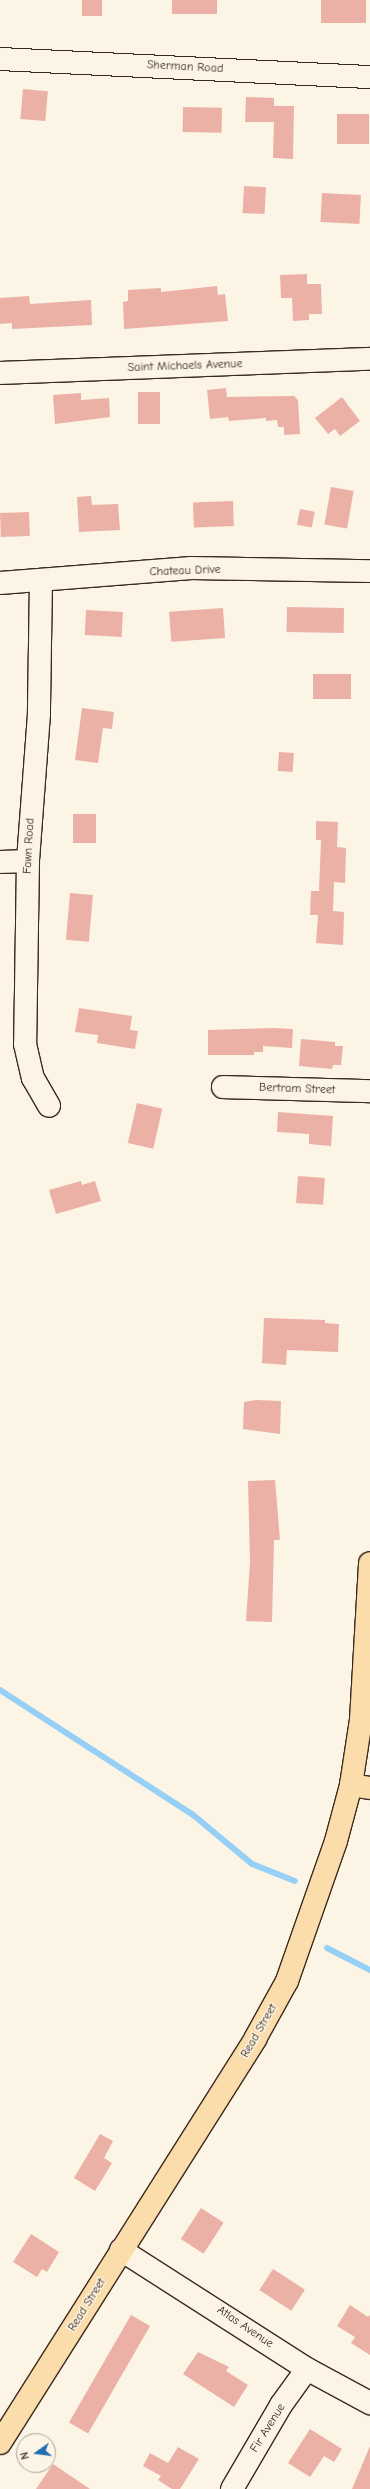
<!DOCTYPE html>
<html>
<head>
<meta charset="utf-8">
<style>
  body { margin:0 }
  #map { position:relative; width:370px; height:2489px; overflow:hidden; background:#fcf5e5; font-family:"Comic Neue",sans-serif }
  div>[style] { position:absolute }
  .stream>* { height:6px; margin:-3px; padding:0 3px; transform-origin:3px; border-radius:3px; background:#96d0f6 }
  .building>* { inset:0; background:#ebb1a7; transform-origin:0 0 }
  .roads { filter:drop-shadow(1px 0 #3b2a1e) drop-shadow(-1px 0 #3b2a1e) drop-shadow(0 1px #3b2a1e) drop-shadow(0 -1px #3b2a1e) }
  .minor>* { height:22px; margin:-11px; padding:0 11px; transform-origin:11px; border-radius:11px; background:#fcf5e5 }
  .major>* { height:22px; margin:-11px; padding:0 11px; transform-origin:11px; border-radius:11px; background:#faddab }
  span { translate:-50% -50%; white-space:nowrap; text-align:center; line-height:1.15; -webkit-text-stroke:3px #fcf5e5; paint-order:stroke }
  .street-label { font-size:12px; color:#3b2a1e }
  .north { position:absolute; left:16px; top:2433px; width:40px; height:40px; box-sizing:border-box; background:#fcf5e5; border:1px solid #afa495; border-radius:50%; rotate:256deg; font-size:11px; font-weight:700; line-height:16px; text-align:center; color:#3b2a1e }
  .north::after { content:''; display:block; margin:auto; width:14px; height:18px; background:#1f6fb2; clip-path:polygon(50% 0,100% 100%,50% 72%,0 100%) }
</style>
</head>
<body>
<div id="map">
  <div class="stream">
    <div style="left:0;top:1690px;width:229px;rotate:32.9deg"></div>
    <div style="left:192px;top:1814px;width:78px;rotate:39.8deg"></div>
    <div style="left:252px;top:1864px;width:46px;rotate:21.6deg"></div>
    <div style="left:327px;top:1948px;width:48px;rotate:27.1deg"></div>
  </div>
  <div class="building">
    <div style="left:82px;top:0;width:20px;height:16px"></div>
    <div style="left:172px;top:0;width:45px;height:14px"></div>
    <div style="left:321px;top:0;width:45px;height:23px"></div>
    <div style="left:23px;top:89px;width:25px;height:30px;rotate:5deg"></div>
    <div style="clip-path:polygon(246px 97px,274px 98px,274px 106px,294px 106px,293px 159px,273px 158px,274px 122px,245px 122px)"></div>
    <div style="left:183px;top:107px;width:39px;height:25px;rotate:1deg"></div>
    <div style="left:337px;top:114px;width:32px;height:30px"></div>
    <div style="left:244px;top:186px;width:22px;height:27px;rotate:3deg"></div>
    <div style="left:322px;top:193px;width:39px;height:29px;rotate:3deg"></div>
    <div style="clip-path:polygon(307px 274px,307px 284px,321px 284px,322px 314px,309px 314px,309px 320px,293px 321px,292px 298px,281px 298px,280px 275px)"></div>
    <div style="clip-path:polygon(217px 286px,218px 295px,225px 294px,228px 321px,124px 329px,123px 302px,128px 301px,128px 290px,161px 288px,161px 292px)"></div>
    <div style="clip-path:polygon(29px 296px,30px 304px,91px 300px,92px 325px,12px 329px,12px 323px,0 324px,0 298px)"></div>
    <div style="clip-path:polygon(226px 388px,227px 397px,294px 396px,298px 400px,300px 434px,284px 435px,284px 427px,278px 427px,277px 420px,266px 421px,266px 418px,229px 421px,228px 417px,210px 419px,207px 390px)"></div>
    <div style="left:160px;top:392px;width:32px;height:22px;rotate:90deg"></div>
    <div style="clip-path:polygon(81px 393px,81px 400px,109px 398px,110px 417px,55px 424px,53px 395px)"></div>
    <div style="clip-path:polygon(342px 397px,360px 421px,340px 436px,335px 429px,328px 434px,315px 418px)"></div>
    <div style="left:331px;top:487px;width:23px;height:38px;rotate:10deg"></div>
    <div style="clip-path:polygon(91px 496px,92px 505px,118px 504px,120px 530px,79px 532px,77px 497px)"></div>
    <div style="left:233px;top:501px;width:25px;height:40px;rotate:88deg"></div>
    <div style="left:300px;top:509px;width:15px;height:16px;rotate:11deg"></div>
    <div style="left:29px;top:512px;width:24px;height:29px;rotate:88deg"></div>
    <div style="left:287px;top:607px;width:57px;height:25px;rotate:1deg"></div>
    <div style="left:223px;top:608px;width:30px;height:54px;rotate:86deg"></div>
    <div style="left:86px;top:610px;width:37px;height:25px;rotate:3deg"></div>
    <div style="left:351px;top:674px;width:25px;height:38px;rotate:90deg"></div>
    <div style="clip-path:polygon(82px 708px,114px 712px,112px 729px,103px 728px,98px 763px,75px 760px)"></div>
    <div style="left:279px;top:752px;width:15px;height:19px;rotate:4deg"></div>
    <div style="left:73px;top:814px;width:23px;height:29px"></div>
    <div style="clip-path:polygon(316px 821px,338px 822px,337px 847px,346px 848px,345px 883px,334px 882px,333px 911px,344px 912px,343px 945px,316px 943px,318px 915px,310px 915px,311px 891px,319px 891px,321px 840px,316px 840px)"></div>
    <div style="left:70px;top:893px;width:23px;height:47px;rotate:5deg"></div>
    <div style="clip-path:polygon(79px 1008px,132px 1016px,130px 1030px,138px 1031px,135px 1049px,97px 1043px,98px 1035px,75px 1032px)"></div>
    <div style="clip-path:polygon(274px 1028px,293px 1029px,292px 1048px,263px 1046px,263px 1052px,254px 1052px,254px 1055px,208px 1055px,208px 1030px)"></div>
    <div style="clip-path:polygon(301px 1039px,335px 1042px,335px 1046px,343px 1046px,341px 1065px,333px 1065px,332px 1069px,299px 1066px)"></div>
    <div style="left:137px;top:1103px;width:26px;height:41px;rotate:13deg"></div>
    <div style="clip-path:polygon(278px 1112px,333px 1116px,331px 1146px,309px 1144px,309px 1134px,277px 1132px)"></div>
    <div style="left:298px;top:1176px;width:27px;height:27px;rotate:4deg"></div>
    <div style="clip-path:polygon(81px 1181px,82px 1185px,95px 1181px,101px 1201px,56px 1214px,49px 1190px)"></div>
    <div style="clip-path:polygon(264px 1318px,325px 1320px,325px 1323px,339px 1324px,338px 1352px,287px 1350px,286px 1365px,262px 1363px)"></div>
    <div style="clip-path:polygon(256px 1400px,281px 1401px,280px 1434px,243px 1429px,244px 1402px)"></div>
    <div style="clip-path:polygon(275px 1480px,280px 1540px,274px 1540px,272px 1622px,246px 1621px,250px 1562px,248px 1481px)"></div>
    <div style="clip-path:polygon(100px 2134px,113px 2141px,104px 2158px,112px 2163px,95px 2191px,74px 2178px)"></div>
    <div style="left:201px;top:2208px;width:27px;height:37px;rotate:33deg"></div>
    <div style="clip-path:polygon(31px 2234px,59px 2252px,47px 2272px,42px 2269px,37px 2277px,13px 2262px)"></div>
    <div style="left:273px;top:2269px;width:38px;height:25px;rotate:33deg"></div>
    <div style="clip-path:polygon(350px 2305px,368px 2317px,370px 2315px,370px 2355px,351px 2343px,355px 2337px,337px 2326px)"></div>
    <div style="left:131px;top:2315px;width:22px;height:124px;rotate:30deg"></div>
    <div style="clip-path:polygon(198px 2352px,229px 2367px,226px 2371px,248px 2385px,234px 2407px,183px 2374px)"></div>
    <div style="clip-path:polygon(310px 2429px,342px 2449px,334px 2462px,324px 2456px,310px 2477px,288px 2463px)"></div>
    <div style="clip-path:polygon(370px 2446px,370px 2489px,352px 2489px)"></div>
    <div style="clip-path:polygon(178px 2447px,199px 2459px,180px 2489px,172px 2489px,158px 2480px,161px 2476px,143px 2466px,150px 2453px,168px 2463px)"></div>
    <div style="clip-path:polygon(53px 2464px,90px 2489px,36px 2489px)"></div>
  </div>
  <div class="roads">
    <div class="minor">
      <div style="left:0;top:59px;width:370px;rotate:2.8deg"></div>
      <div style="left:0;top:373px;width:370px;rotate:-2.2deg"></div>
      <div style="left:41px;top:580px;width:134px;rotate:90.9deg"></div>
      <div style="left:39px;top:714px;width:147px;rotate:94.3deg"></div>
      <div style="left:28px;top:861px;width:183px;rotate:90.9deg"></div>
      <div style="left:25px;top:1044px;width:35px;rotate:77deg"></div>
      <div style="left:33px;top:1078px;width:32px;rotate:60deg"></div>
      <div style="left:0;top:583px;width:192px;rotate:-4.5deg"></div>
      <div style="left:191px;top:568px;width:179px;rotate:1deg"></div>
      <div style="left:0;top:862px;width:28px;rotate:-2deg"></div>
      <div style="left:223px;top:1087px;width:147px;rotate:1.6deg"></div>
      <div style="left:121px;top:2250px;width:221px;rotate:32.6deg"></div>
      <div style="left:307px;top:2369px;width:72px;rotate:28.4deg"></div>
      <div style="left:232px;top:2489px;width:97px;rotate:-59.7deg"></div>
      <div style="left:281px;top:2405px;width:44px;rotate:-54.2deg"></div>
    </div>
    <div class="major">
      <div style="left:351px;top:1785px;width:19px;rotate:9deg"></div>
      <div style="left:0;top:2443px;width:478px;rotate:-57.7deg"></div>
      <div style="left:255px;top:2039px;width:66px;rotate:-61.1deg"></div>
      <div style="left:287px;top:1981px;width:148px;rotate:-70.7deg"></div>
      <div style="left:336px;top:1841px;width:58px;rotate:-75deg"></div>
      <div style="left:351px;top:1785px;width:66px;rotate:-81.3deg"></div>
      <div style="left:361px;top:1720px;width:157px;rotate:-86.7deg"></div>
    </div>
  </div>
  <div class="street-label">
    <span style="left:185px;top:67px;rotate:3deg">Sherman Road</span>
    <span style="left:185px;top:366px;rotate:-2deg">Saint Michaels Avenue</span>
    <span style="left:185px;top:571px;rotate:-2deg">Chateau Drive</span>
    <span style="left:29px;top:846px;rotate:-87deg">Fawn Road</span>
    <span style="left:297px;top:1089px;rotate:2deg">Bertram Street</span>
    <span style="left:259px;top:2031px;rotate:-60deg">Read Street</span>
    <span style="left:87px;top:2305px;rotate:-58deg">Read Street</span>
    <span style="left:245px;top:2327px;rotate:34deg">Atlas Avenue</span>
    <span style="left:268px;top:2428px;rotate:-58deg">Fir Avenue</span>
  </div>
  <div class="north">N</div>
</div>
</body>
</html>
